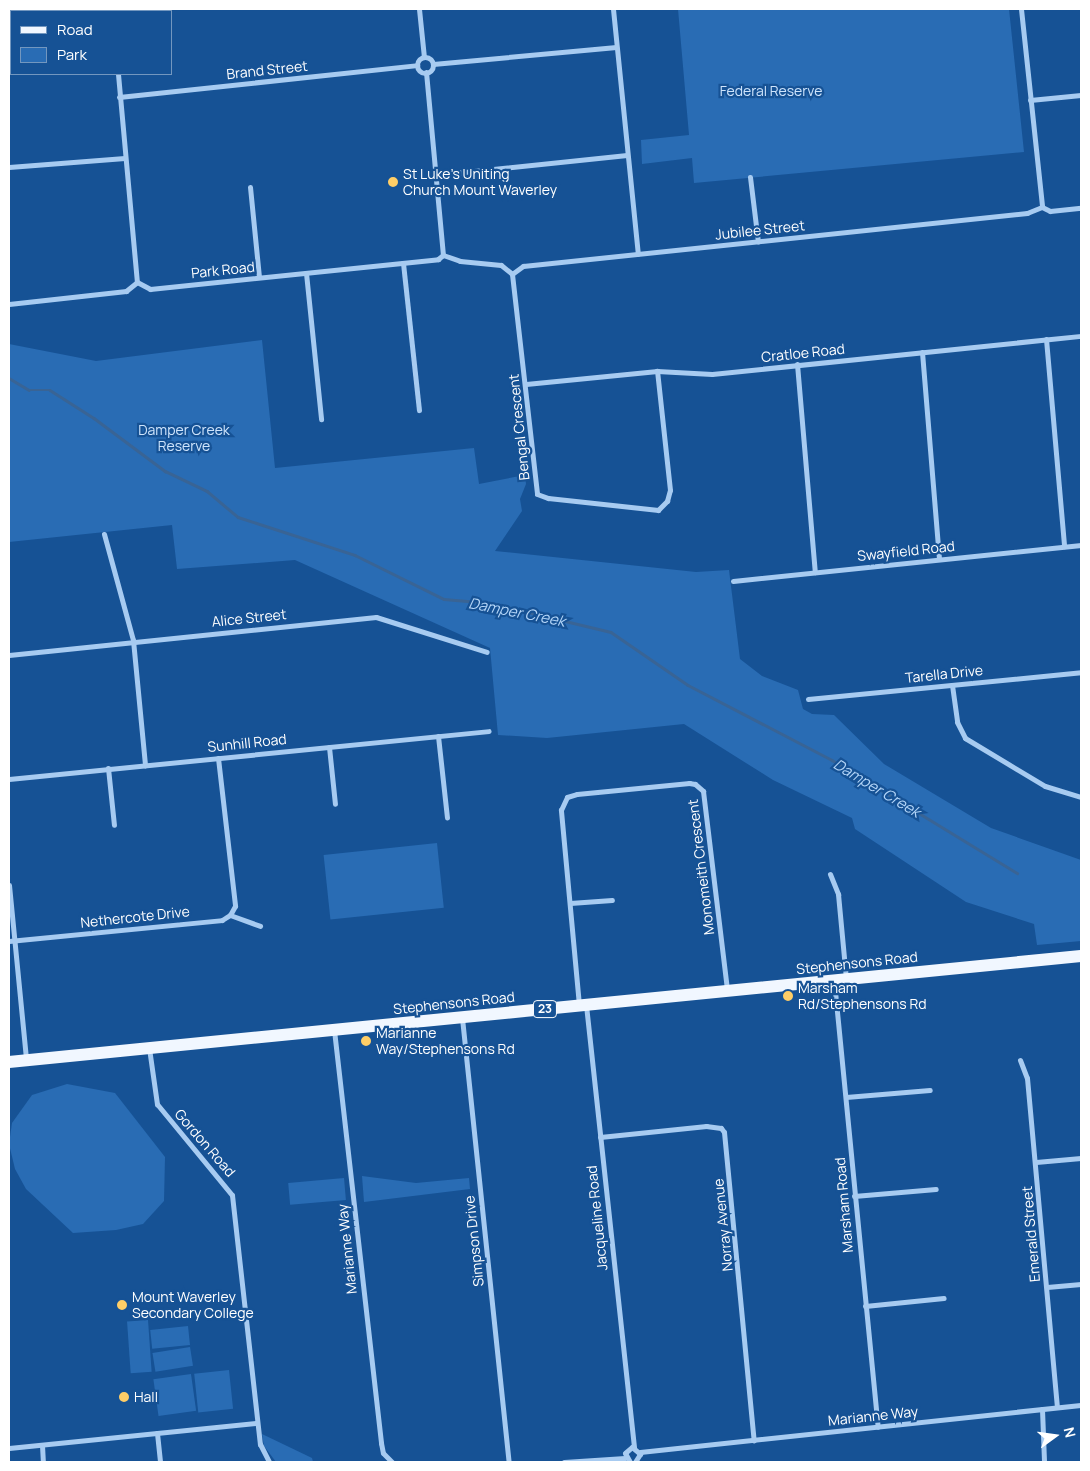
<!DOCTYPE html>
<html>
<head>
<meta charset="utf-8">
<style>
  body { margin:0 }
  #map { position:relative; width:1090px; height:1471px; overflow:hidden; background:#165295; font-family:Manrope,sans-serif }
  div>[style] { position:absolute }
  .green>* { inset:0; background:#296cb4; transform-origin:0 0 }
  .stream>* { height:2.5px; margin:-1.25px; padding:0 1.25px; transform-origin:1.25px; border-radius:1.25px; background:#396495 }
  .street>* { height:5px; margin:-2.5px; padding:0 2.5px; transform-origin:2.5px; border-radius:2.5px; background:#a7cbf1 }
  .street>.ring { margin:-2.5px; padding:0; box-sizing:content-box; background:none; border:5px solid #a7cbf1; border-radius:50% }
  .primary>* { height:12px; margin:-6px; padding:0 6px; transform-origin:6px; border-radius:6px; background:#f1f7ff }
  .dots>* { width:14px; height:14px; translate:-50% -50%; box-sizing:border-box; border:2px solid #165295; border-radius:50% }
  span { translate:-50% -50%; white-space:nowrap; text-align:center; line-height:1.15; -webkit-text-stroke:4.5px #165295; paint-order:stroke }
  .shield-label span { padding:1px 4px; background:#165295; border:1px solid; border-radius:4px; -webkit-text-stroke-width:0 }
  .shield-label { font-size:12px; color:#fff; font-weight:700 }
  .street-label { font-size:14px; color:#fff }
  .park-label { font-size:14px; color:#cee4fc }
  .poi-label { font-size:14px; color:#fff }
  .left { translate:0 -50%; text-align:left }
  .water-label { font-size:15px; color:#b3d5f8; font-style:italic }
  .frame { position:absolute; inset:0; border:10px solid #fff; pointer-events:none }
  .legend { position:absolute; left:10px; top:10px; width:162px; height:65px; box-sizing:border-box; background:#165295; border:1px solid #7397bf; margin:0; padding:6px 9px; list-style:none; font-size:15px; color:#fff }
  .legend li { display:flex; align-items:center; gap:10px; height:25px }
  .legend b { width:25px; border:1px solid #7397bf }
  .north { position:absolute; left:1030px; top:1411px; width:50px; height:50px; -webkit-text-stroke:4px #165295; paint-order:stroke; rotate:76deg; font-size:14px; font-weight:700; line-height:20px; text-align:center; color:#fff }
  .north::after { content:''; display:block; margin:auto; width:18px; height:22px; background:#fff; clip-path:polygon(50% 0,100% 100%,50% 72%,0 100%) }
</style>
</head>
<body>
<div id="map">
  <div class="green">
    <div style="clip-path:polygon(678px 9px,1009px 9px,1024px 152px,694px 183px,692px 158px,642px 164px,641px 140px,689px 135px)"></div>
    <div style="clip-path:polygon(262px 340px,275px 468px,474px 448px,479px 484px,525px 475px,526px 484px,520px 499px,522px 511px,495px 551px,696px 572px,729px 570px,740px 659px,762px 676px,798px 690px,803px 709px,812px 714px,834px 715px,884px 764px,991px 828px,1081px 860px,1081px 941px,1037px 945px,1034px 924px,966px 902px,855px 829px,852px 818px,773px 780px,684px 724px,547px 738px,498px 735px,490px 648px,295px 560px,177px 569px,172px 525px,9px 542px,9px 344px,96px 361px)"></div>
    <div style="left:437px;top:843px;width:65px;height:114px;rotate:84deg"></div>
    <div style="clip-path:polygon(67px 1084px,115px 1093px,165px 1157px,164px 1201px,143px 1224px,116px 1230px,73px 1233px,26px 1189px,15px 1169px,9px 1144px,12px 1123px,32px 1095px)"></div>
    <div style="clip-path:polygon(362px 1176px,416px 1183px,469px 1178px,470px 1189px,364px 1202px)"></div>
    <div style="left:344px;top:1178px;width:22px;height:56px;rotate:85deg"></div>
    <div style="left:148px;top:1320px;width:52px;height:21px;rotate:86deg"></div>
    <div style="left:188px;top:1326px;width:19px;height:38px;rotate:84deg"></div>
    <div style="left:190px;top:1347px;width:19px;height:38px;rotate:81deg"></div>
    <div style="left:229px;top:1370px;width:39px;height:35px;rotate:84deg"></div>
    <div style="left:191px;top:1374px;width:37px;height:38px;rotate:82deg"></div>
    <div style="clip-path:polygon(262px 1434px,312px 1458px,313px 1462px,276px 1462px,264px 1446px)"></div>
  </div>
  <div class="stream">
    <div style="left:9px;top:378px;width:23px;rotate:31deg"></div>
    <div style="left:29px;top:390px;width:21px"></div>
    <div style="left:50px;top:390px;width:52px;rotate:32.5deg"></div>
    <div style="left:94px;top:418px;width:89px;rotate:36.7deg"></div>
    <div style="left:165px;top:471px;width:47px;rotate:25.5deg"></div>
    <div style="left:207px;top:491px;width:40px;rotate:40deg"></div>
    <div style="left:238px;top:517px;width:123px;rotate:18deg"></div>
    <div style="left:355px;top:555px;width:99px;rotate:26.3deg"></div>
    <div style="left:444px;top:599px;width:46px;rotate:5deg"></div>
    <div style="left:490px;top:603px;width:124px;rotate:13.5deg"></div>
    <div style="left:611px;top:632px;width:93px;rotate:34.5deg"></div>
    <div style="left:688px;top:685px;width:162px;rotate:27.5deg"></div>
    <div style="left:832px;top:760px;width:217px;rotate:31.4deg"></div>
  </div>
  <div class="street">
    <div style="left:112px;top:9px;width:2px;rotate:63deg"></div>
    <div style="left:419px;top:9px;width:48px;rotate:84.1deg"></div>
    <div style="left:613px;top:9px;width:246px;rotate:84.2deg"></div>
    <div style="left:1021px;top:9px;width:199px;rotate:83.9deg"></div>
    <div class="ring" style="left:417px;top:57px;width:11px;height:11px"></div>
    <div style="left:433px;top:64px;width:184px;rotate:-5.3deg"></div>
    <div style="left:426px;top:72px;width:184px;rotate:84.7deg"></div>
    <div style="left:118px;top:74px;width:209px;rotate:84.8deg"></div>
    <div style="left:119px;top:97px;width:300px;rotate:-6.1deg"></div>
    <div style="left:1030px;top:100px;width:51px;rotate:-5.6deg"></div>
    <div style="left:9px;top:167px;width:116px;rotate:-4.4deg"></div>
    <div style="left:436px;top:175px;width:192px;rotate:-6deg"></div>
    <div style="left:750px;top:177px;width:65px;rotate:83deg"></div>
    <div style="left:250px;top:187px;width:90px;rotate:84.3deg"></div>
    <div style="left:1042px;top:207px;width:9px;rotate:27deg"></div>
    <div style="left:1050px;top:211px;width:31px;rotate:-6deg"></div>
    <div style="left:443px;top:255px;width:18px;rotate:19deg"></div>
    <div style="left:460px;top:261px;width:41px;rotate:5.6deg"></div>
    <div style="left:501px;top:265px;width:14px;rotate:39deg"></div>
    <div style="left:512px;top:274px;width:14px;rotate:-36deg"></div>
    <div style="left:523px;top:266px;width:507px;rotate:-6deg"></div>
    <div style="left:1027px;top:213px;width:16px;rotate:-22deg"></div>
    <div style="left:403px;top:263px;width:148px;rotate:83.8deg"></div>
    <div style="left:306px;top:273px;width:147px;rotate:84.1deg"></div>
    <div style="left:512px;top:274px;width:221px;rotate:83.5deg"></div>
    <div style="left:537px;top:494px;width:12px;rotate:20deg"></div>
    <div style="left:548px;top:498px;width:111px;rotate:6.2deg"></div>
    <div style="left:658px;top:510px;width:13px;rotate:-45deg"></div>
    <div style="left:667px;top:501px;width:11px;rotate:-75deg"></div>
    <div style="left:670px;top:490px;width:120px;rotate:-96.2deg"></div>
    <div style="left:9px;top:304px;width:118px;rotate:-6.3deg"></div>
    <div style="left:126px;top:291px;width:14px;rotate:-39deg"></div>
    <div style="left:137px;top:282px;width:15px;rotate:28deg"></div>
    <div style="left:150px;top:289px;width:290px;rotate:-5.9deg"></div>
    <div style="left:438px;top:259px;width:6px;rotate:-39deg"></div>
    <div style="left:1046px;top:339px;width:208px;rotate:85deg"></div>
    <div style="left:922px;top:352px;width:207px;rotate:85.3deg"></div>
    <div style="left:797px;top:364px;width:209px;rotate:85.1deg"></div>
    <div style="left:526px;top:384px;width:132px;rotate:-5.7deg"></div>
    <div style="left:657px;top:371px;width:55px;rotate:3.1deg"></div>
    <div style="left:712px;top:374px;width:371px;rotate:-5.9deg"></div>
    <div style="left:104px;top:534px;width:110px;rotate:74.7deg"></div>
    <div style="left:133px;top:640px;width:126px;rotate:84.5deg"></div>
    <div style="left:733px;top:581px;width:350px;rotate:-5.9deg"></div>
    <div style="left:9px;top:655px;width:369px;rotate:-5.9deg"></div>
    <div style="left:376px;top:617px;width:116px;rotate:17.5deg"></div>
    <div style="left:952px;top:685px;width:37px;rotate:82deg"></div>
    <div style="left:957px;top:722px;width:18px;rotate:63deg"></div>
    <div style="left:965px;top:738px;width:93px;rotate:31deg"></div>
    <div style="left:1045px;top:786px;width:38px;rotate:17deg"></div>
    <div style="left:808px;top:699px;width:274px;rotate:-5.6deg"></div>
    <div style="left:438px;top:736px;width:82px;rotate:83.7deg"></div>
    <div style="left:329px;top:747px;width:57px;rotate:84deg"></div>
    <div style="left:218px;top:758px;width:149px;rotate:83.4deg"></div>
    <div style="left:235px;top:906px;width:10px;rotate:119deg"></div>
    <div style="left:108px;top:768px;width:57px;rotate:84deg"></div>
    <div style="left:9px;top:779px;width:482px;rotate:-5.7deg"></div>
    <div style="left:830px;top:874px;width:22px;rotate:68deg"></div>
    <div style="left:838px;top:894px;width:85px;rotate:84.6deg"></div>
    <div style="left:9px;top:885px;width:175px;rotate:84.4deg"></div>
    <div style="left:570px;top:903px;width:42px;rotate:-4.1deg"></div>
    <div style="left:230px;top:915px;width:32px;rotate:20deg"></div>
    <div style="left:9px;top:941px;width:214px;rotate:-5.6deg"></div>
    <div style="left:222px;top:920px;width:9px;rotate:-32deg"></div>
    <div style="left:834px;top:981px;width:448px;rotate:84.4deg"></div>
    <div style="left:579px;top:1005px;width:196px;rotate:-95.3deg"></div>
    <div style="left:561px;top:810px;width:14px;rotate:-65deg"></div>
    <div style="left:567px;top:797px;width:10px;rotate:-17deg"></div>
    <div style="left:577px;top:794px;width:113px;rotate:-5.6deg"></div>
    <div style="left:689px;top:783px;width:6px;rotate:9deg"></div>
    <div style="left:695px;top:784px;width:11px;rotate:41deg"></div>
    <div style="left:703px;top:791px;width:200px;rotate:83.1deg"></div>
    <div style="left:586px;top:1005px;width:445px;rotate:83.8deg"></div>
    <div style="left:462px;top:1018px;width:446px;rotate:84deg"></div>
    <div style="left:334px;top:1030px;width:416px;rotate:83.5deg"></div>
    <div style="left:381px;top:1443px;width:10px;rotate:79deg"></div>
    <div style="left:383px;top:1453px;width:13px;rotate:45deg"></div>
    <div style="left:149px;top:1048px;width:57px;rotate:81.9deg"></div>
    <div style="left:157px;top:1104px;width:118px;rotate:50.5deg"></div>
    <div style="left:232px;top:1195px;width:251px;rotate:83.6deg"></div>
    <div style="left:260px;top:1444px;width:20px;rotate:63deg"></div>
    <div style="left:1020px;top:1060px;width:19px;rotate:69deg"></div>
    <div style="left:1027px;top:1078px;width:330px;rotate:84.8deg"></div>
    <div style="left:846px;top:1097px;width:84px;rotate:-4.8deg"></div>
    <div style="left:600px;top:1137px;width:107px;rotate:-5.9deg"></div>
    <div style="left:706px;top:1126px;width:15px;rotate:8deg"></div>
    <div style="left:721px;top:1128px;width:5px;rotate:53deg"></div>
    <div style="left:724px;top:1132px;width:310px;rotate:84.5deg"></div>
    <div style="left:1036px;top:1162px;width:45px;rotate:-5.1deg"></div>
    <div style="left:854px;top:1196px;width:82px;rotate:-4.9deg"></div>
    <div style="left:1047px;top:1287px;width:34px;rotate:-5deg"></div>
    <div style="left:865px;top:1306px;width:79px;rotate:-5.8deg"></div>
    <div style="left:1042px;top:1409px;width:53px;rotate:87.8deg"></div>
    <div style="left:157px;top:1433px;width:29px;rotate:84deg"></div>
    <div style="left:42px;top:1445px;width:17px;rotate:87deg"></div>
    <div style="left:9px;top:1448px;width:249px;rotate:-5.8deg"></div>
    <div style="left:640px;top:1452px;width:443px;rotate:-6.1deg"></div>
    <div style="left:564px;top:1462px;width:61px;rotate:-3.8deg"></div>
    <div style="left:630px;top:1462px;width:10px;rotate:-119deg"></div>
    <div style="left:625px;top:1453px;width:9px;rotate:-41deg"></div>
    <div style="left:632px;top:1447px;width:11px;rotate:41deg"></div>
    <div style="left:640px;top:1454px;width:9px;rotate:122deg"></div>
  </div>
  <div class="primary">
    <div style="left:9px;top:1062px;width:1077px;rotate:-5.65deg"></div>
  </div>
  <div class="dots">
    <div style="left:393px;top:182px;background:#ffce67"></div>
    <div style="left:788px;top:996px;background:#ffce67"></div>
    <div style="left:366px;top:1041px;background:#ffce67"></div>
    <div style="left:122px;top:1305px;background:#ffce67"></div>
    <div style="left:124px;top:1397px;background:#ffce67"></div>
  </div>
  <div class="shield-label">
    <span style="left:545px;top:1009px">23</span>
  </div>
  <div class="street-label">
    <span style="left:267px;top:70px;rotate:-6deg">Brand Street</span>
    <span style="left:760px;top:230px;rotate:-6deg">Jubilee Street</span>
    <span style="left:223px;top:270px;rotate:-6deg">Park Road</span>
    <span style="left:803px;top:353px;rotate:-6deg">Cratloe Road</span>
    <span style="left:519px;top:427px;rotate:-96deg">Bengal Crescent</span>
    <span style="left:906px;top:551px;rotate:-6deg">Swayfield Road</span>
    <span style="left:249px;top:618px;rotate:-6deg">Alice Street</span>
    <span style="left:944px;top:674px;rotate:-6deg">Tarella Drive</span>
    <span style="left:247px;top:743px;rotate:-6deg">Sunhill Road</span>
    <span style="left:701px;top:867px;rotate:-97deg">Monomeith Crescent</span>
    <span style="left:135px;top:917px;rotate:-6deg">Nethercote Drive</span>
    <span style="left:857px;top:963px;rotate:-6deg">Stephensons Road</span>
    <span style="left:454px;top:1003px;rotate:-6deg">Stephensons Road</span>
    <span style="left:205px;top:1143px;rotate:49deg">Gordon Road</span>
    <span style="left:844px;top:1205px;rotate:-95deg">Marsham Road</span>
    <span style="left:597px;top:1218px;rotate:-96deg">Jacqueline Road</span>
    <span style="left:723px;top:1225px;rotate:-96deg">Norray Avenue</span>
    <span style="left:1031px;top:1234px;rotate:-95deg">Emerald Street</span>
    <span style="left:474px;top:1241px;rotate:-96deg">Simpson Drive</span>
    <span style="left:347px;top:1249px;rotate:-96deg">Marianne Way</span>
    <span style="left:873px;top:1416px;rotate:-6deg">Marianne Way</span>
  </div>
  <div class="park-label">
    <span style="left:771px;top:91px">Federal Reserve</span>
    <span style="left:184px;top:438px">Damper Creek<br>Reserve</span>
  </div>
  <div class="poi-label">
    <span class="left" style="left:403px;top:182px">St Luke's Uniting<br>Church Mount Waverley</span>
    <span class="left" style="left:798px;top:996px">Marsham<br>Rd/Stephensons Rd</span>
    <span class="left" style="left:376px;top:1041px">Marianne<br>Way/Stephensons Rd</span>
    <span class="left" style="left:132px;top:1305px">Mount Waverley<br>Secondary College</span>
    <span class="left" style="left:134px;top:1397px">Hall</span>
  </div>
  <div class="water-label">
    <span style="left:517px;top:612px;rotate:11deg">Damper Creek</span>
    <span style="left:877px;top:788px;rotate:31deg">Damper Creek</span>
  </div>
  <div class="frame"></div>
  <ul class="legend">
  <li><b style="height:6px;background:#f1f7ff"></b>Road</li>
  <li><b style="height:14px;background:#296cb4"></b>Park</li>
  </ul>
  <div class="north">N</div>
</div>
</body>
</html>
